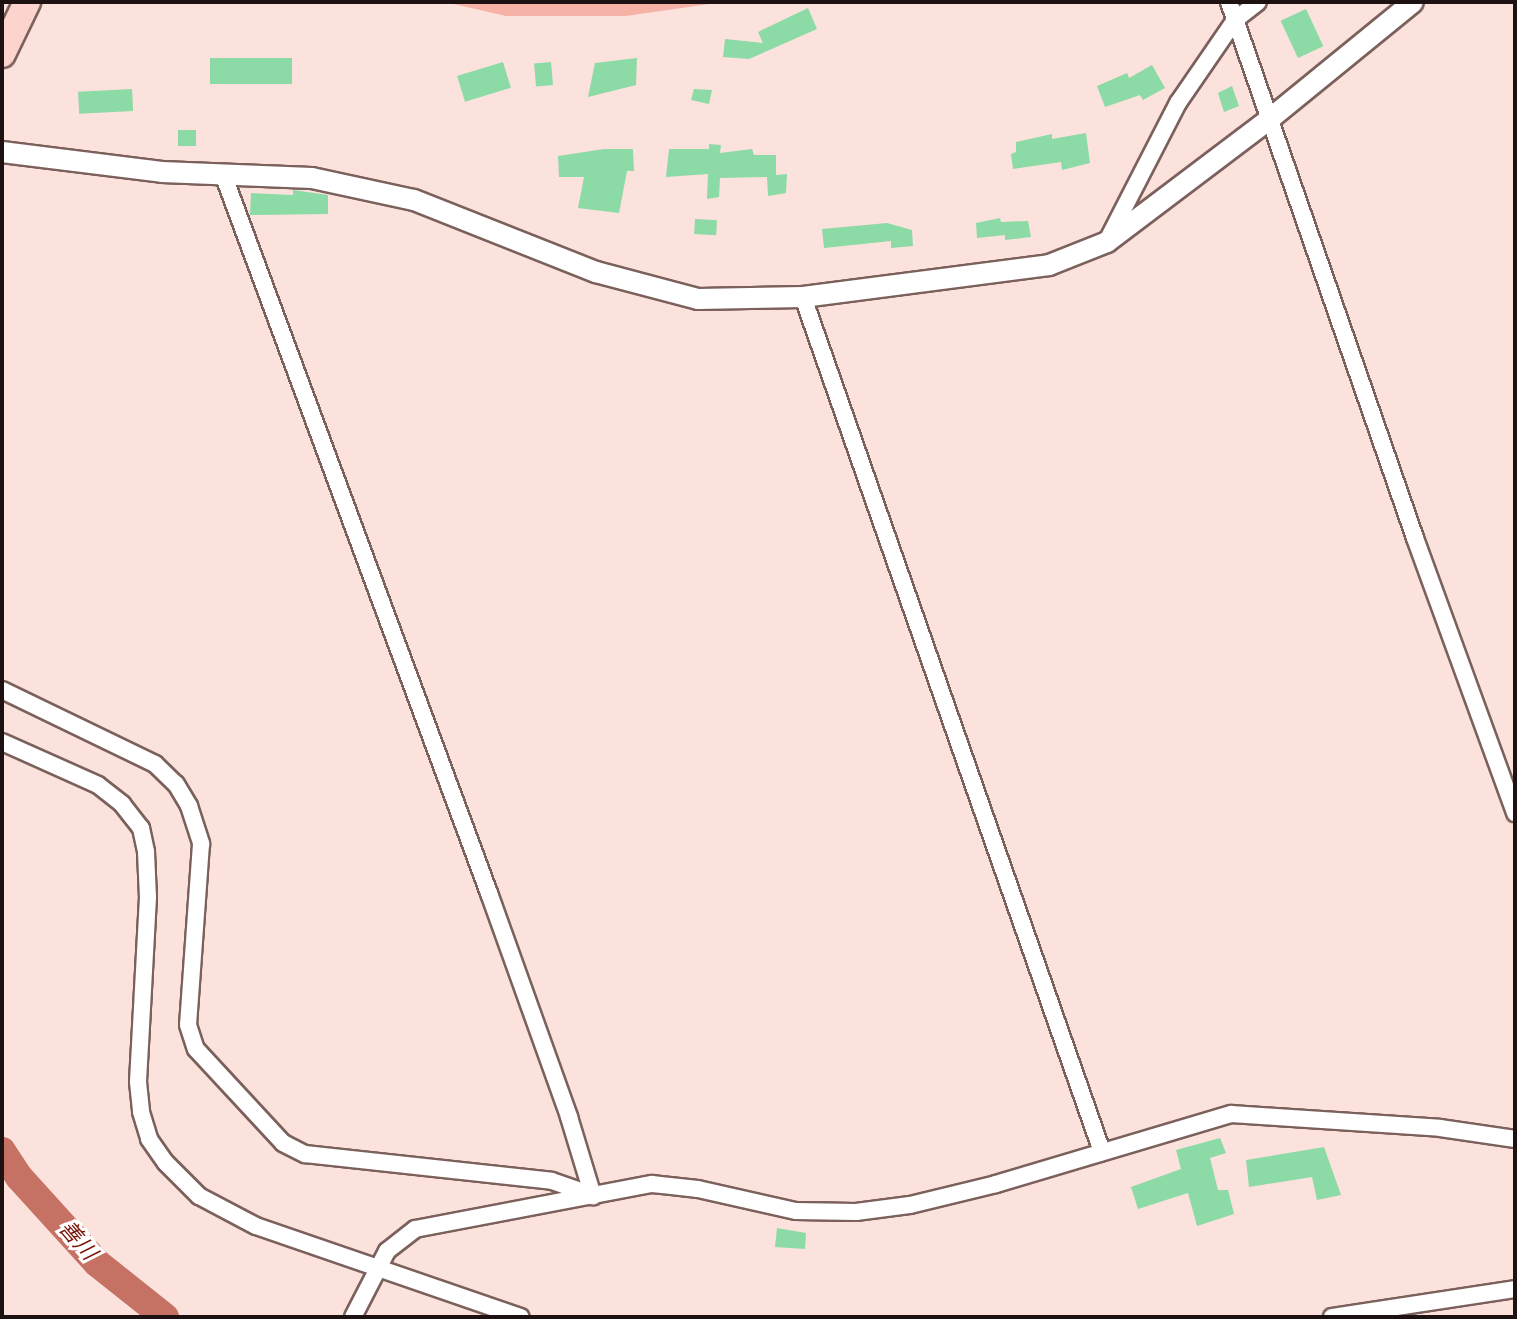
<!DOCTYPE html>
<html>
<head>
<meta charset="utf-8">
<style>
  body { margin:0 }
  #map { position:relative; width:1517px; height:1319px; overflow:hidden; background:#fbe2dd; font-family:Lora,"Noto Sans JP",serif }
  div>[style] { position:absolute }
  .green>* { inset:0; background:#f6b2a6 }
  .river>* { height:28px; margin:-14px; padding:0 14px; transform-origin:14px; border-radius:14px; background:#c57264 }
  .building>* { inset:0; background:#8cdaa5; transform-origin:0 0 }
  .roads { filter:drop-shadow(2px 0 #7b605b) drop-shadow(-2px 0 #7b605b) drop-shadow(0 2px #7b605b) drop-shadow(0 -2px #7b605b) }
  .minor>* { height:16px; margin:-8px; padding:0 8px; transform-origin:8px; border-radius:8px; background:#fff }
  .tertiary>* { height:20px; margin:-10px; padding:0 10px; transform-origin:10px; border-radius:10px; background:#fff }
  .primary>* { height:26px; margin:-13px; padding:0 13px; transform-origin:13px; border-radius:13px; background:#fdd4cd }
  span { translate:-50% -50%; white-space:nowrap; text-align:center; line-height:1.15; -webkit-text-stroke:6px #fff; paint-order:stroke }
  .water-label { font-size:22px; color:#7a150a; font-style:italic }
  .frame { position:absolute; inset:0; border:4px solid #1d1211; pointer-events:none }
</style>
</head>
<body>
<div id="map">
  <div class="green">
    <div style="clip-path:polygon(445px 2px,723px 2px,626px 16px,506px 16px)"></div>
  </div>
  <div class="river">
    <div style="left:2px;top:1151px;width:31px;rotate:57deg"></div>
    <div style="left:19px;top:1177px;width:116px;rotate:47.8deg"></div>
    <div style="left:97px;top:1263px;width:87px;rotate:38.5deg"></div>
  </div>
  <div class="building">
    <div style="clip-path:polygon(808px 8px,817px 29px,749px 59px,723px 57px,725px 39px,763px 43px,758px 32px)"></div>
    <div style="left:1306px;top:9px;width:41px;height:28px;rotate:65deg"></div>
    <div style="left:292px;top:58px;width:26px;height:82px;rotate:90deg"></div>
    <div style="clip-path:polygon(637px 58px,636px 85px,588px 97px,595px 63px)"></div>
    <div style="left:503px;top:62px;width:27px;height:48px;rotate:73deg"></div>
    <div style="left:551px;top:62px;width:23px;height:17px;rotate:85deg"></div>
    <div style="clip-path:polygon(1152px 65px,1165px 88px,1143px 100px,1140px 95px,1105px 107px,1097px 86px,1127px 73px,1129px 78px)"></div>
    <div style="clip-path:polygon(1232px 86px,1239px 106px,1224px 112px,1218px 93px)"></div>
    <div style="left:132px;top:89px;width:22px;height:54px;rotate:87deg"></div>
    <div style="clip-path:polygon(694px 89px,712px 90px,709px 104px,691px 100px)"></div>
    <div style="left:178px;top:130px;width:18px;height:16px"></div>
    <div style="clip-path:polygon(1086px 133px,1090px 163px,1062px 170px,1061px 162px,1013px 169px,1011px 154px,1016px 152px,1016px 142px,1052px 134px,1052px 139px)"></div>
    <div style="clip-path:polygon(709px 144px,721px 145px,720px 153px,752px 149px,754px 155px,776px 155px,776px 175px,787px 174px,786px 193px,768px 196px,767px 177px,720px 178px,719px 197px,707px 199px,708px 174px,666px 177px,669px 149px,709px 149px)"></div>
    <div style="clip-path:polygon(604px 149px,633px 149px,634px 171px,627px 171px,619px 213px,578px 208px,584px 177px,559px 177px,558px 156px)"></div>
    <div style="clip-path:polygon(293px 190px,328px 195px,328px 214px,250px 215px,251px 193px,293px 195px)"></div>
    <div style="clip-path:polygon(1000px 218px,1001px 222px,1028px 221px,1031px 237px,1005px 240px,1005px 235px,977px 238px,976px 223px)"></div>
    <div style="left:695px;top:219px;width:22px;height:15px;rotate:3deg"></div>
    <div style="clip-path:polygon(887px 223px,912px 230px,913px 246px,891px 248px,891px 241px,824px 248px,822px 229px)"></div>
    <div style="clip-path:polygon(1220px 1138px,1226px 1153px,1210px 1158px,1218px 1190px,1228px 1190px,1234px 1214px,1197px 1226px,1188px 1193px,1138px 1209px,1131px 1187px,1181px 1169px,1176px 1150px)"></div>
    <div style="clip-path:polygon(1324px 1147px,1341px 1195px,1317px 1200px,1312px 1177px,1249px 1187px,1246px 1160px)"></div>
    <div style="clip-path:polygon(777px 1228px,806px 1233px,805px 1249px,775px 1247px)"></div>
  </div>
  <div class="roads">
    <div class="minor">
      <div style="left:1229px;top:2px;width:567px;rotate:70.86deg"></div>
      <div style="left:1415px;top:538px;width:293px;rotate:70deg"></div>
      <div style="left:223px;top:174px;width:767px;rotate:69.7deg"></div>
      <div style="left:489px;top:893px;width:238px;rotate:70.3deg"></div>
      <div style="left:569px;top:1117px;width:83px;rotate:73.1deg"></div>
      <div style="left:1108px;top:239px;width:153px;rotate:-62.8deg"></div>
      <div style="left:1178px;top:103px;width:101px;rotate:-55.5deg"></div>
      <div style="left:1235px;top:20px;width:29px;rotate:-38deg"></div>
      <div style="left:803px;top:297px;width:906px;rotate:70.72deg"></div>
      <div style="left:2px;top:690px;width:170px;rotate:25.8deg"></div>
      <div style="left:155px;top:764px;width:29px;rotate:44deg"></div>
      <div style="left:176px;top:784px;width:26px;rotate:59deg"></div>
      <div style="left:189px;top:806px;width:40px;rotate:72deg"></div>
      <div style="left:201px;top:844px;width:181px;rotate:94.1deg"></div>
      <div style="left:188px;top:1025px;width:25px;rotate:72deg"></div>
      <div style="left:196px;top:1049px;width:128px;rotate:47.2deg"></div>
      <div style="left:283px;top:1143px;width:25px;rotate:27deg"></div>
      <div style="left:305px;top:1154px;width:248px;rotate:6.2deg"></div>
      <div style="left:552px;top:1181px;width:42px;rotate:19.3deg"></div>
      <div style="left:2px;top:742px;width:105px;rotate:24.1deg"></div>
      <div style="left:98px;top:785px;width:31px;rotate:38deg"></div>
      <div style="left:122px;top:804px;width:31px;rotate:52deg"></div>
      <div style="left:141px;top:828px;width:25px;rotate:78deg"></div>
      <div style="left:146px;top:852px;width:45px;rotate:87.5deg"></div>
      <div style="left:148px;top:897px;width:185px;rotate:93.1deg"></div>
      <div style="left:138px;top:1082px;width:30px;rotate:84deg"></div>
      <div style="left:141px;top:1112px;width:28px;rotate:73deg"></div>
      <div style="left:149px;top:1139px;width:29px;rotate:55deg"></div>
      <div style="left:166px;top:1163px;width:47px;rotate:45deg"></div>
      <div style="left:199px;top:1196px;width:64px;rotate:27.8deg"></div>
      <div style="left:256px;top:1226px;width:280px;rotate:19deg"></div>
      <div style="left:353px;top:1317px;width:74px;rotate:-62.7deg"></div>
      <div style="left:387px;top:1251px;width:36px;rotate:-38deg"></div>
      <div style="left:415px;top:1229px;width:241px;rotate:-10.8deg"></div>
      <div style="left:652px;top:1184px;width:46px;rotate:6.2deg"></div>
      <div style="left:698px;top:1189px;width:100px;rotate:12.7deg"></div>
      <div style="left:796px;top:1211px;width:60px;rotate:1deg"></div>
      <div style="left:856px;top:1212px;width:54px;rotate:-7.4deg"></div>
      <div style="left:910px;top:1205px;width:89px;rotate:-13.7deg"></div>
      <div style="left:996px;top:1184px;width:245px;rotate:-16.6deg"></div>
      <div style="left:1231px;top:1114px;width:209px;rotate:3.8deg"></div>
      <div style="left:1440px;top:1128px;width:76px;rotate:8.3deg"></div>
      <div style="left:1332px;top:1317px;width:185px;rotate:-8.7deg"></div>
    </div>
    <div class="tertiary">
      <div style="left:2px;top:152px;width:161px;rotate:7.1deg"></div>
      <div style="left:162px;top:172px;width:150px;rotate:2.3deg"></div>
      <div style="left:312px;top:178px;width:104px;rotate:12.2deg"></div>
      <div style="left:414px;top:200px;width:196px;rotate:21.6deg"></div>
      <div style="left:596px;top:272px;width:106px;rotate:14.8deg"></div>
      <div style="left:698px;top:299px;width:105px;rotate:-1.1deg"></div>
      <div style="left:803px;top:297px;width:248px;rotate:-7.4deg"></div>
      <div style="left:1049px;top:265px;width:62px;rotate:-21.6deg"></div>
      <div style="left:1107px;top:242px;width:206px;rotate:-37.1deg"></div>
      <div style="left:1271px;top:118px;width:183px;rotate:-39.2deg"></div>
    </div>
    <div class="primary">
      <div style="left:2px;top:54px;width:58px;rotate:-64.3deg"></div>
    </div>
  </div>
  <div class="water-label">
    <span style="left:78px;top:1240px;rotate:49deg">善川</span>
  </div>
  <div class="frame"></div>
</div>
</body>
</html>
